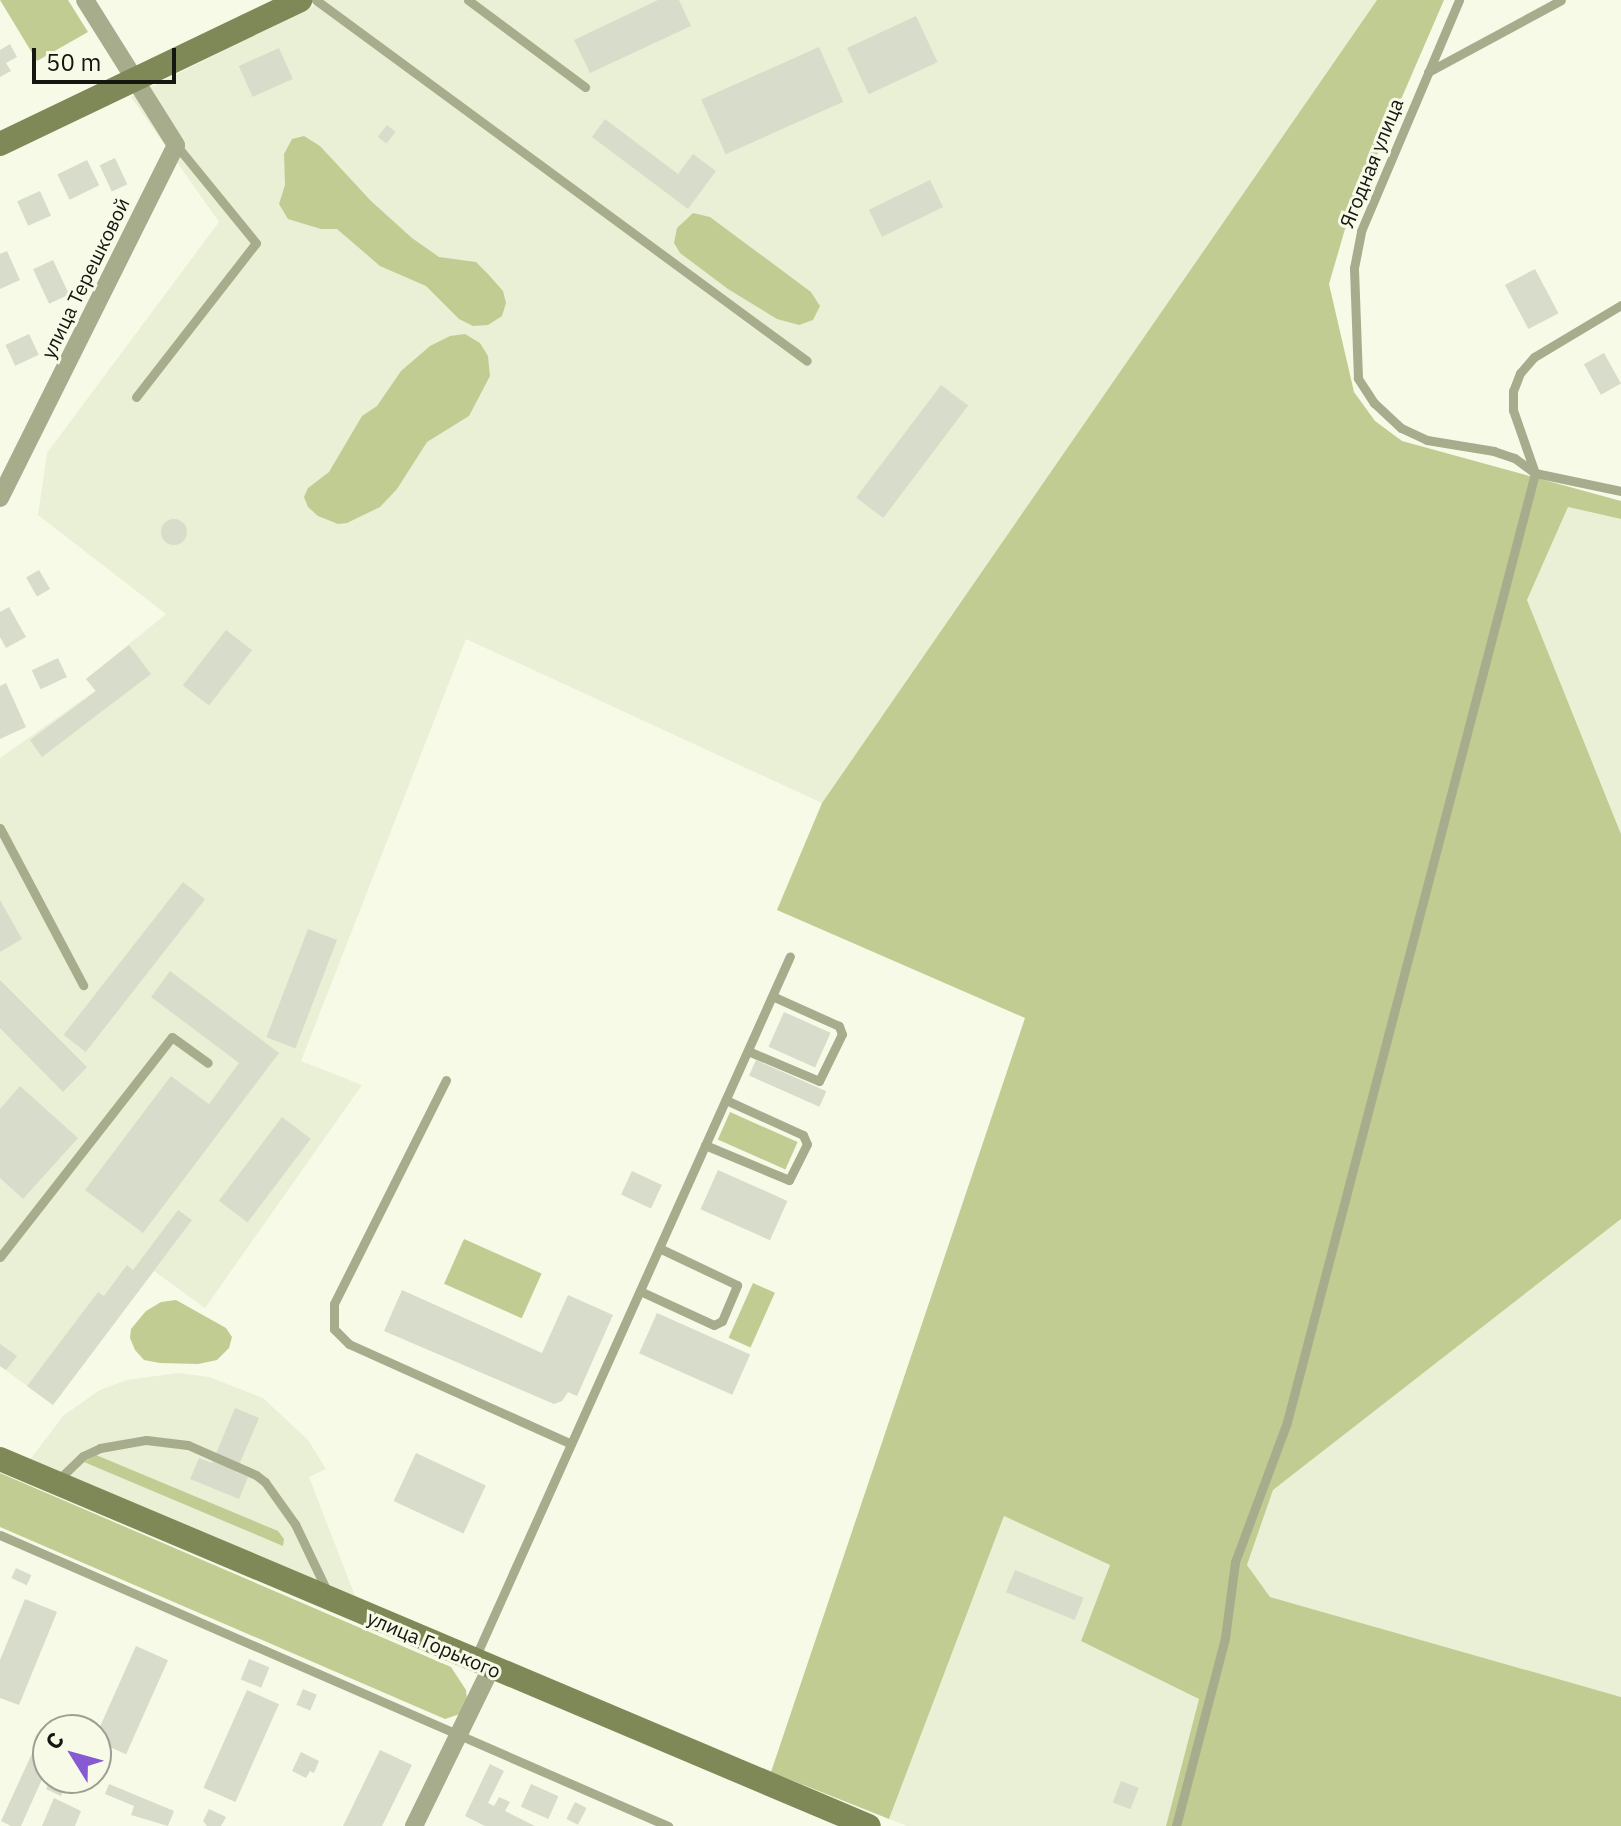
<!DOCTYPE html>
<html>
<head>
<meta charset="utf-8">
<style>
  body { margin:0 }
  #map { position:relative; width:1621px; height:1826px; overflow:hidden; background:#f6fae7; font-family:"IBM Plex Sans",sans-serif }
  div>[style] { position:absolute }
  .built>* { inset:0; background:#eaf0d6 }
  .green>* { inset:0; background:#c1cc93; transform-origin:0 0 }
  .building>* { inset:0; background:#d8dcca; transform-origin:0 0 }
  .round { border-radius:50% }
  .lane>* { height:9px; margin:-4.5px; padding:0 4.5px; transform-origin:4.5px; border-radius:4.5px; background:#a6ac8c }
  .street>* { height:18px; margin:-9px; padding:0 9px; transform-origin:9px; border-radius:9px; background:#a6ac8c }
  .secondary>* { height:24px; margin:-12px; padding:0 12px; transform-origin:12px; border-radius:12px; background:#7f8857 }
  span { translate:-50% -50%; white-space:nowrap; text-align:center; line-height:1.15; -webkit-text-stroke:6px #f6fae7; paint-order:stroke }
  .street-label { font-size:20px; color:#14160f }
  .north { position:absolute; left:32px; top:1714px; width:80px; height:80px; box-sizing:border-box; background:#f6fae7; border:2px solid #9c9f91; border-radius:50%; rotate:307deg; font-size:22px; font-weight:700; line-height:32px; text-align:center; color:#14160f }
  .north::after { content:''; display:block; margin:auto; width:28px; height:36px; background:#855ad3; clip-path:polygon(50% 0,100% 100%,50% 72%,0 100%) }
  .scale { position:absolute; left:32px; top:48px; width:144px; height:36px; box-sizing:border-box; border:4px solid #14160f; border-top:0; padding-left:10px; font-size:24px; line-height:28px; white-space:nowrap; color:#14160f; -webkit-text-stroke:6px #f6fae7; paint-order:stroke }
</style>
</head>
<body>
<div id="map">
  <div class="built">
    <div style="clip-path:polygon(325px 0,1377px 0,822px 803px,466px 639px,301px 1061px,362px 1085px,205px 1308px,154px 1271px,53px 1405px,0 1366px,0 758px,95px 691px,86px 679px,166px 614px,38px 515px,47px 453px,219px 222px,131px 97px)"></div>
    <div style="clip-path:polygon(1568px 507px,1621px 519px,1621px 834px,1527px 600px)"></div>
    <div style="clip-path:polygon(1621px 1219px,1621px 1697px,1270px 1597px,1247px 1565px,1273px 1490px)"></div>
    <div style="clip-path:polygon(178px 1373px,209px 1377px,263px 1398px,308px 1440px,326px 1469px,309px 1477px,355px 1596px,28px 1462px,64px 1415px,100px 1390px,127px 1380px)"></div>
    <div style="clip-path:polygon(1004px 1516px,1110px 1565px,1081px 1641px,1199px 1699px,1166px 1826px,907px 1826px,889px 1819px)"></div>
  </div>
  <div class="green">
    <div style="clip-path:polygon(0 0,68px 0,88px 32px,37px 61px)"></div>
    <div style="clip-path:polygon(1377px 0,1444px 0,1345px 229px,1329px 284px,1354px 392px,1375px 421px,1402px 441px,1621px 501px,1621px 519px,1568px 507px,1527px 600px,1621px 834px,1621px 1219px,1273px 1490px,1247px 1565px,1270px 1597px,1621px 1697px,1621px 1826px,1166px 1826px,1199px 1699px,1081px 1641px,1110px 1565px,1004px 1516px,889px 1819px,771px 1772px,1025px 1018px,777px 910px,822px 803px)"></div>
    <div style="clip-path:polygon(304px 136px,320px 146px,371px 201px,412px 238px,439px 257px,476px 262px,488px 274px,503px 291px,506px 303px,502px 316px,488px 325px,473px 326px,459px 319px,426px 286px,380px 266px,337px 229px,321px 229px,288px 219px,279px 204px,285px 185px,284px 154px,292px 139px)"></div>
    <div style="clip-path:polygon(693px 213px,710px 217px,811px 292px,820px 306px,813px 320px,799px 325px,777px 319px,728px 289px,680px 253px,674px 243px,677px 228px)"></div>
    <div style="clip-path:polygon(465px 334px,480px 343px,488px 356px,490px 376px,469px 416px,427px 442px,397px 489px,380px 507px,347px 523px,338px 524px,318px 516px,308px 507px,304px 497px,308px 488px,329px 472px,362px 416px,377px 406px,401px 371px,430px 346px,450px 336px)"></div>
    <div style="left:730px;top:1112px;width:74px;height:30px;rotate:24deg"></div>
    <div style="left:464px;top:1239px;width:85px;height:49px;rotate:24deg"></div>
    <div style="left:753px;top:1283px;width:24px;height:60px;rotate:24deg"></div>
    <div style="clip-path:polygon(176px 1300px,226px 1328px,232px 1337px,229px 1348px,217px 1360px,198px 1364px,160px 1363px,144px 1360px,135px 1350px,130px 1338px,131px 1329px,146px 1311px,161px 1302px)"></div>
    <div style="clip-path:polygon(96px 1455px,278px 1531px,284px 1539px,283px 1546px,84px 1462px)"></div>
    <div style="clip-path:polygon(0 1473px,451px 1667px,466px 1690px,467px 1700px,460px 1714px,445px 1719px,0 1527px)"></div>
  </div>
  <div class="building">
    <div style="clip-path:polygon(658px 0,679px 0,691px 26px,590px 73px,574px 40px)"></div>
    <div style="left:916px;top:16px;width:51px;height:76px;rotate:65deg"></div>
    <div style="clip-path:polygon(10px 44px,17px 57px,6px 63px,11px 71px,0 77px,0 50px)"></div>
    <div style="left:819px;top:47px;width:60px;height:129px;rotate:66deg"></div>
    <div style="left:279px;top:48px;width:34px;height:44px;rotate:66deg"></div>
    <div style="clip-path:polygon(605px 119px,678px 174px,693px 154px,716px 171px,688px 209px,592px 137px)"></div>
    <div style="left:387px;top:125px;width:11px;height:15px;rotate:38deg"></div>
    <div style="left:115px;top:158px;width:29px;height:17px;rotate:65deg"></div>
    <div style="left:87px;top:160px;width:28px;height:33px;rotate:64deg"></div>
    <div style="left:930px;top:180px;width:30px;height:68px;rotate:64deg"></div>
    <div style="left:40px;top:191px;width:27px;height:25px;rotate:66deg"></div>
    <div style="clip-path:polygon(7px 251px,20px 280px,0 289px,0 254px)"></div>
    <div style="left:53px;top:260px;width:38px;height:22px;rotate:65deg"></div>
    <div style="left:1535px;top:269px;width:50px;height:34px;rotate:62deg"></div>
    <div style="left:29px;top:334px;width:23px;height:26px;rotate:65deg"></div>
    <div style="left:1604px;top:353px;width:35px;height:23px;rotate:61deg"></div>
    <div style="left:941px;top:385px;width:34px;height:141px;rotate:37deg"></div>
    <div class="round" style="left:161px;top:519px;width:26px;height:26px"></div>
    <div style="left:39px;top:570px;width:22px;height:15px;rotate:60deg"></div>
    <div style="clip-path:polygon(9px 607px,26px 637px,6px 648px,0 637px,0 612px)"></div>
    <div style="left:226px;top:630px;width:33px;height:70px;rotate:38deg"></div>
    <div style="clip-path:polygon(129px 645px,151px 674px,42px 757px,30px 740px,96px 691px,86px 679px)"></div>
    <div style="left:58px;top:658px;width:21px;height:29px;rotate:65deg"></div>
    <div style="clip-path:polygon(6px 683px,26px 727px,0 739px,0 686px)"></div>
    <div style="left:183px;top:882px;width:28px;height:194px;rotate:38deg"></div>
    <div style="clip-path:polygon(0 900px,22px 939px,0 952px)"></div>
    <div style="left:308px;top:929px;width:31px;height:116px;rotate:21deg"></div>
    <div style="clip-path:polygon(170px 971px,279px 1053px,143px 1233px,85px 1190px,171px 1076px,209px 1104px,239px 1063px,151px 997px)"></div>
    <div style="clip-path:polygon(0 980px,87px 1067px,63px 1092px,0 1028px)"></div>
    <div style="left:784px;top:1012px;width:51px;height:38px;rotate:24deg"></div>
    <div style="left:756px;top:1060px;width:77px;height:17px;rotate:24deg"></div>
    <div style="clip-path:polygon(20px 1086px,78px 1138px,23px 1199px,0 1178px,0 1109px)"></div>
    <div style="left:282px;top:1117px;width:36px;height:105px;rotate:37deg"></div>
    <div style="left:718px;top:1170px;width:76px;height:43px;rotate:24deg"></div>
    <div style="left:632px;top:1171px;width:33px;height:26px;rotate:25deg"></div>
    <div style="clip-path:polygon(178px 1210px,192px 1220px,53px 1405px,27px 1386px,98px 1292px,104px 1296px,127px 1265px,133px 1270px)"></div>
    <div style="clip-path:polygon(402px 1290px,542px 1353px,568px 1295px,613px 1315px,577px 1396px,568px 1392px,562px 1401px,554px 1404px,384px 1331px)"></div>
    <div style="left:657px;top:1313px;width:102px;height:44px;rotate:24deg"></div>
    <div style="clip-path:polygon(0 1344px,17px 1356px,6px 1370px,0 1366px)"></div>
    <div style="clip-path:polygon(235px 1408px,259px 1418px,236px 1472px,248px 1477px,239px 1499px,190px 1479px,199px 1458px,212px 1463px)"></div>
    <div style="left:416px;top:1453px;width:77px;height:53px;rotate:25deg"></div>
    <div style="left:16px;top:1568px;width:17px;height:11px;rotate:25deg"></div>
    <div style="left:1015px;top:1570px;width:74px;height:24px;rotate:22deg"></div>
    <div style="clip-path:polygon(25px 1599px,57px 1612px,19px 1705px,0 1698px,0 1660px)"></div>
    <div style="left:136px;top:1646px;width:35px;height:103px;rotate:24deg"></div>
    <div style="left:249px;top:1659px;width:22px;height:22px;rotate:22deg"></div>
    <div style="left:303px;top:1689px;width:15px;height:17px;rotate:23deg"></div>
    <div style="left:247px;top:1690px;width:35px;height:107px;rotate:24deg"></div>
    <div style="clip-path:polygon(35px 1747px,48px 1753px,48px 1766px,21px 1826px,11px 1826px,1px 1821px)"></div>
    <div style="clip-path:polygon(380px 1750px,412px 1765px,382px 1826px,343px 1826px)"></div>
    <div style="clip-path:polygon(301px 1752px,319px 1761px,314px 1773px,310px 1771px,306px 1778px,292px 1771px)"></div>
    <div style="clip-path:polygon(490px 1764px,504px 1771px,488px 1803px,494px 1806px,499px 1797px,510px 1802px,505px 1811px,535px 1826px,485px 1826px,465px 1816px)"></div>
    <div style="clip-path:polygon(52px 1778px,69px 1778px,61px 1796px,46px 1789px)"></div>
    <div style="left:1121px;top:1781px;width:19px;height:23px;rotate:21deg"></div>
    <div style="clip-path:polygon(109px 1784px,174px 1811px,168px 1826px,131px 1815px,134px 1806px,105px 1794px)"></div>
    <div style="left:531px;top:1784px;width:30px;height:25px;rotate:24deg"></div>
    <div style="clip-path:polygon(54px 1798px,81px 1811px,75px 1826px,42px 1826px)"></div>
    <div style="left:575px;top:1802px;width:13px;height:19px;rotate:27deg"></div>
    <div style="clip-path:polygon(209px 1809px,226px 1817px,221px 1826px,207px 1826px,203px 1821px)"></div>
  </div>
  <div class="lane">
    <div style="left:316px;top:0;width:609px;rotate:36.32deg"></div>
    <div style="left:468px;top:0;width:146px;rotate:36.6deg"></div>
    <div style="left:1428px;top:72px;width:151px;rotate:-28.4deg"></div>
    <div style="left:1621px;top:305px;width:101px;rotate:149.1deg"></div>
    <div style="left:1534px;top:357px;width:21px;rotate:131deg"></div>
    <div style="left:1520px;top:373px;width:19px;rotate:111deg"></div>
    <div style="left:1513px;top:391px;width:19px;rotate:90deg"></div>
    <div style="left:1513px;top:410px;width:67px;rotate:70.8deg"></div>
    <div style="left:1535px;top:473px;width:88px;rotate:11.8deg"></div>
    <div style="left:136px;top:397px;width:195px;rotate:-52.1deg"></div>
    <div style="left:256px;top:243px;width:127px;rotate:-129.2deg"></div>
    <div style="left:0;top:828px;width:178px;rotate:62.1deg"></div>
    <div style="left:748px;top:1051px;width:77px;rotate:22.9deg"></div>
    <div style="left:819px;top:1081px;width:52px;rotate:-63.9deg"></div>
    <div style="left:842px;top:1034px;width:9px;rotate:-111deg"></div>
    <div style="left:839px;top:1026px;width:73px;rotate:-155.9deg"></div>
    <div style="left:446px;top:1080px;width:250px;rotate:116.6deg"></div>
    <div style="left:334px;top:1304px;width:25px;rotate:90deg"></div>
    <div style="left:334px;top:1329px;width:21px;rotate:45deg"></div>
    <div style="left:349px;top:1344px;width:243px;rotate:24.2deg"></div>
    <div style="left:705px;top:1145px;width:91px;rotate:22.6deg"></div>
    <div style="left:789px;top:1180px;width:40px;rotate:-63.4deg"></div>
    <div style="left:807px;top:1144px;width:10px;rotate:-114deg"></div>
    <div style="left:803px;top:1135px;width:85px;rotate:-155.6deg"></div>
    <div style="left:0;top:1257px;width:279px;rotate:-52deg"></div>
    <div style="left:172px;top:1037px;width:44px;rotate:35.8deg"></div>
    <div style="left:640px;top:1291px;width:81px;rotate:24.7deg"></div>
    <div style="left:714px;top:1325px;width:9px;rotate:-27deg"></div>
    <div style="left:722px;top:1321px;width:39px;rotate:-67deg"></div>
    <div style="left:737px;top:1285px;width:86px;rotate:-154.6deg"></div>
    <div style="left:56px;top:1482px;width:37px;rotate:-44deg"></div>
    <div style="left:83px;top:1456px;width:19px;rotate:-25deg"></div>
    <div style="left:100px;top:1448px;width:47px;rotate:-9.9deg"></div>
    <div style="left:146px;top:1440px;width:42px;rotate:6.8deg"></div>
    <div style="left:188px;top:1445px;width:74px;rotate:23.8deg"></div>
    <div style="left:256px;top:1475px;width:11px;rotate:38deg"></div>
    <div style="left:265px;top:1482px;width:52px;rotate:54.5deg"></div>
    <div style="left:295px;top:1524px;width:74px;rotate:64.5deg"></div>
    <div style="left:0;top:1535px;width:729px;rotate:23.54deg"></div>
    <div style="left:475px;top:1658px;width:769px;rotate:-65.83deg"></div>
    <div style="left:1176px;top:1826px;width:194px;rotate:-75.4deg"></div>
    <div style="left:1225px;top:1638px;width:77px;rotate:-82.5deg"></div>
    <div style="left:1235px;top:1562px;width:149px;rotate:-69.6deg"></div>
    <div style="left:1287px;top:1422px;width:981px;rotate:-75.35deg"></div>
    <div style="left:1535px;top:473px;width:26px;rotate:-144deg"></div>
    <div style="left:1514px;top:458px;width:21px;rotate:-161deg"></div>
    <div style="left:1494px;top:451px;width:68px;rotate:-170.7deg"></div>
    <div style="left:1427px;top:440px;width:29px;rotate:-155deg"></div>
    <div style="left:1401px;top:428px;width:37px;rotate:-137deg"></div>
    <div style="left:1374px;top:403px;width:30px;rotate:-123deg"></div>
    <div style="left:1358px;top:378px;width:110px;rotate:-92.1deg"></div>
    <div style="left:1354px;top:268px;width:38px;rotate:-79deg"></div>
    <div style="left:1361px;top:231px;width:251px;rotate:-67deg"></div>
  </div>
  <div class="street">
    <div style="left:0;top:498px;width:394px;rotate:-63.5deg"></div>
    <div style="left:176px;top:145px;width:171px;rotate:-122.1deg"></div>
    <div style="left:414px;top:1826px;width:176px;rotate:-64deg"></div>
  </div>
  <div class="secondary">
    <div style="left:0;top:144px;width:333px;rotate:-25.6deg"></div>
    <div style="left:0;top:1459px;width:943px;rotate:22.9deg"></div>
  </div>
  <div class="street-label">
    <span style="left:1371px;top:163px;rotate:-68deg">Ягодная улица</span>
    <span style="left:85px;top:278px;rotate:-64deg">улица Терешковой</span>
    <span style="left:434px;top:1644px;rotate:23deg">улица Горького</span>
  </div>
  <div class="north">С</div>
  <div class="scale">50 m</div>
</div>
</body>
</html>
